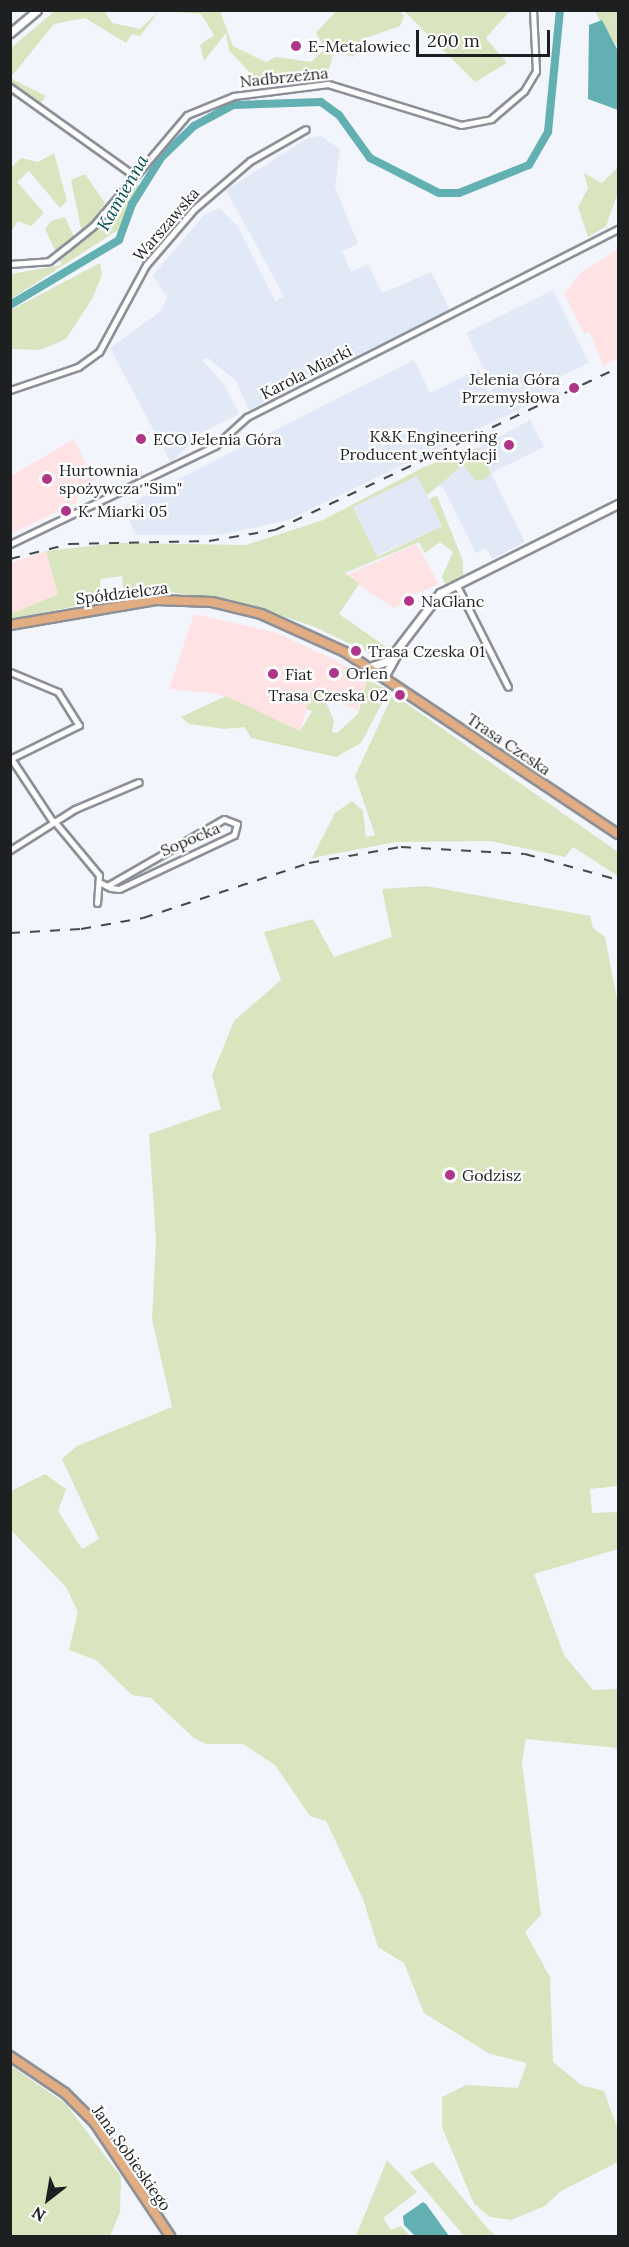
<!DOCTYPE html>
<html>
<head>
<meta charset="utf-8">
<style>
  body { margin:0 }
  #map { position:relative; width:629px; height:2247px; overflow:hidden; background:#f2f5fb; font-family:Lora,serif }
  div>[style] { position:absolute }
  .commercial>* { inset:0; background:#ffe3e4 }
  .built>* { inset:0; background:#e2e9f6; transform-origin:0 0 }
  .green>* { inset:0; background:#d8e5be }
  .water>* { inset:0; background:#63b0b2 }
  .river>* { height:8px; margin:-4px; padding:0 4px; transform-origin:4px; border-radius:4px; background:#63b0b2 }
  .roads { filter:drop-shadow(2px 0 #8d9096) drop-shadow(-2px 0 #8d9096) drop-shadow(0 2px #8d9096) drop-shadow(0 -2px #8d9096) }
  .street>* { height:5px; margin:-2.5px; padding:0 2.5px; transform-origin:2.5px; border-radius:2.5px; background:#fff }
  .secondary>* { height:7px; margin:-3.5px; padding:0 3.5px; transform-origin:3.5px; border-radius:3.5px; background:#fff }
  .primary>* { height:8px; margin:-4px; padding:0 4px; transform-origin:4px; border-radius:4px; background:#e2ad82 }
  .rail>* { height:1.5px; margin-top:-0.75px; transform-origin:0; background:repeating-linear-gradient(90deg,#48494c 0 10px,transparent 0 20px) }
  .dots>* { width:16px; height:16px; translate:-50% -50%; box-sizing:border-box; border:3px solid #fff; border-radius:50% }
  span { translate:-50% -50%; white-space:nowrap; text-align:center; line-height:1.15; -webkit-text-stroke:4.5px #fff; paint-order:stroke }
  .poi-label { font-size:16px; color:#1e1f21 }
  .left { translate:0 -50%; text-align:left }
  .right { translate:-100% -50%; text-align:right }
  .street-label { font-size:16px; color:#1e1f21 }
  .water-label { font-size:18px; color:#054e50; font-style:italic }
  .frame { position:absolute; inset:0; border:12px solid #1e1f21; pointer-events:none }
  .north { position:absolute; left:18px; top:2169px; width:60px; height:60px; -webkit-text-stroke:4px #fff; paint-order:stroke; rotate:211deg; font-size:16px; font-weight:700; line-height:24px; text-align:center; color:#1e1f21 }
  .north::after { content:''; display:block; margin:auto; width:21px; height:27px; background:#1e1f21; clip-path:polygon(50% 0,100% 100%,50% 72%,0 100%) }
  .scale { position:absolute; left:416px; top:30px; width:134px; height:27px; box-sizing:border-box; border:3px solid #1e1f21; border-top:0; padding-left:8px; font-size:18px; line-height:21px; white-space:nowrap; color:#1e1f21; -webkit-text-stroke:4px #fff; paint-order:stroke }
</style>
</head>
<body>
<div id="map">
  <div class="commercial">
    <div style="clip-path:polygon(618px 249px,618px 357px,603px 367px,593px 339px,589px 332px,584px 334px,564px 294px,579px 274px)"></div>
    <div style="clip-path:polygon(74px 439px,94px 480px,82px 487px,76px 503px,11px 534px,11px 476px)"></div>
    <div style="clip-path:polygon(416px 544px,439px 584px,414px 595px,416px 601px,407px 606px,405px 602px,394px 608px,345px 576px)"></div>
    <div style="clip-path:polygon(46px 551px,58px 594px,11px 614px,11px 563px)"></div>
    <div style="clip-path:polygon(194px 614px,274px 632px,335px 660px,367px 680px,357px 710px,312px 690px,300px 732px,219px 694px,169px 689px)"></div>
  </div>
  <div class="built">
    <div style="clip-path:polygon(321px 136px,340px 149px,335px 187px,358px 244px,342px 251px,351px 272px,368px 264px,382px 293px,431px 272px,450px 310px,249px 410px,236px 381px,208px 358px,202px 360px,224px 384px,239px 414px,201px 433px,171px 463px,110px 348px,160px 312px,167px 298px,153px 275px,204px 215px,219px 208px,237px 225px,275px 301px,284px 296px,226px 190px,308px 138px)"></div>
    <div style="clip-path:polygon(553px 290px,589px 363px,553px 380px,558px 391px,286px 521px,218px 535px,136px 535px,123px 507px,414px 360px,430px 393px,479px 369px,488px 392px,494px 388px,466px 333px)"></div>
    <div style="clip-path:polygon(530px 420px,544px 447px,491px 473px,525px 542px,492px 559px,486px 548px,476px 553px,444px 489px,437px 485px,464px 465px,476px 481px,491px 473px,478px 448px)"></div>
    <div style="left:418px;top:475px;width:56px;height:72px;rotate:65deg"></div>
  </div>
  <div class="green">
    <div style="clip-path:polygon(56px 10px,105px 11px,112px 23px,140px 29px,159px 11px,140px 36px,132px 34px,126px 43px,85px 18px,54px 24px,11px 77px,11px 48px)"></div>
    <div style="clip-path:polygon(165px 11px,220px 11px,233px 46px,266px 62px,276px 57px,311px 62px,325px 49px,316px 33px,336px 11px,400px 11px,404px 16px,400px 26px,366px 38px,353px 57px,335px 49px,326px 78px,283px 83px,250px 82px,251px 74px,229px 50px,226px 33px,204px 61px,200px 45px,214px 35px,201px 14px)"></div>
    <div style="clip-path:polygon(404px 11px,510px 11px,486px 38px,507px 63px,475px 82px)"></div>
    <div style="clip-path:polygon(595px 11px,618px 11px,618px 47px,605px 31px)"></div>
    <div style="clip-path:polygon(10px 78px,46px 96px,37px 108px,98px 153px,11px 94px)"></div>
    <div style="clip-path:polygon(54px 153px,67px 201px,60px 208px,29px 171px,17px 182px,44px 213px,31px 226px,18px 221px,11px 231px,11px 168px,21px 158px,38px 162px)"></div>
    <div style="clip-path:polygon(618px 167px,618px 192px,606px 226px,588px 237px,578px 207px,588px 188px,584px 173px,602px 183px)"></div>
    <div style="clip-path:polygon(85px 174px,105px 203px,95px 218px,101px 231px,110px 226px,136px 183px,139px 185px,118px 230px,11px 299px,11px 274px,62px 265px,45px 229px,51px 221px,65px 217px,74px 237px,82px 233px,71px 180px)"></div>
    <div style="clip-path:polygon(100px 263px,102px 275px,92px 299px,66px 339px,40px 350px,11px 349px,11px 310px)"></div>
    <div style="clip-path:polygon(478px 448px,491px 473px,483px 480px,476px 481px,463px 465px,427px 495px,417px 476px,353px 507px,377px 557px,442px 526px,429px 499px,437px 496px,463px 561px,463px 576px,445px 584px,442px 577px,453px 552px,440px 542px,425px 553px,419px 542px,345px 573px,359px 584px,339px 614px,389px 649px,379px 658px,315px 627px,250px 605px,170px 592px,124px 596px,122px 576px,100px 579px,102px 601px,11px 619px,11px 614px,58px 594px,46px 551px,117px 543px,246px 545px,323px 520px,426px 466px)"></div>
    <div style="clip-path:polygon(367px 680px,389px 690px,361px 743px,336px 757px,251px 738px,245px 727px,224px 729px,189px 724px,181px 717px,226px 696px,300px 731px,312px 711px,306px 709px,312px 689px,323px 695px,334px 721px,332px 732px,337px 733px,358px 714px)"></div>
    <div style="clip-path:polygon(393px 694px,618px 852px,618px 876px,573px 847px,565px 857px,490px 841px,396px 842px,312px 858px,335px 813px,352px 801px,363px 811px,366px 837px,375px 835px,355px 776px)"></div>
    <div style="clip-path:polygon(426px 886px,590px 916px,593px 928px,605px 937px,618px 1004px,618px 1486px,590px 1489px,592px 1513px,618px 1512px,618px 1549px,534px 1574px,564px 1655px,593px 1690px,618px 1689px,618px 1748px,526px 1739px,522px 1762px,541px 1915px,525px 1932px,550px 1977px,553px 2062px,581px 2085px,604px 2091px,618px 2130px,618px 2162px,561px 2191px,545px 2206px,511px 2220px,490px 2217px,474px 2204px,442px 2127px,442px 2097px,466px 2085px,518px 2088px,527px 2063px,490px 2054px,424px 2013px,404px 1963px,378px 1947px,363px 1899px,326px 1821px,310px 1816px,275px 1765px,243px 1744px,206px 1744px,194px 1738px,151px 1698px,132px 1695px,96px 1660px,69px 1650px,78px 1612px,66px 1587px,11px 1530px,11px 1491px,45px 1474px,66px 1489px,58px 1511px,82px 1549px,99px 1539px,62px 1459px,77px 1446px,172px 1407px,152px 1319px,156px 1240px,149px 1134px,221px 1109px,212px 1075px,234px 1021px,281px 980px,264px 932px,313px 919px,334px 957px,392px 937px,382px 889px)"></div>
    <div style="clip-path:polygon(10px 2065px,66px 2104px,121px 2177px,120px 2212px,110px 2236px,11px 2236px)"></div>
    <div style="clip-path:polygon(387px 2160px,417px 2192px,383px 2218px,391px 2230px,401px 2226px,410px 2236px,356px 2236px)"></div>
    <div style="clip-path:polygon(433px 2162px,488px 2229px,496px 2236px,464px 2236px,410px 2172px)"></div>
  </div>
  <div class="water">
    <div style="clip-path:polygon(602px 20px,618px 51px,618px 110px,588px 99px,589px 25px)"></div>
    <div style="clip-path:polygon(423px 2202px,426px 2204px,449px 2236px,415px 2236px,404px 2225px,403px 2216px)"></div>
  </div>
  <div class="river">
    <div style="left:10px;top:305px;width:127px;rotate:-30.8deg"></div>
    <div style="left:119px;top:240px;width:38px;rotate:-70deg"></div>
    <div style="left:132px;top:204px;width:54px;rotate:-57.8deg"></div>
    <div style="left:161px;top:158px;width:46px;rotate:-44.1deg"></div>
    <div style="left:194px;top:126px;width:44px;rotate:-28.3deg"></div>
    <div style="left:233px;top:105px;width:88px;rotate:-2deg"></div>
    <div style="left:321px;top:102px;width:22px;rotate:36deg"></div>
    <div style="left:339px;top:115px;width:53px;rotate:54.2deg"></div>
    <div style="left:370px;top:158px;width:77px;rotate:26.9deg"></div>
    <div style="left:439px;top:193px;width:20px"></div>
    <div style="left:459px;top:193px;width:75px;rotate:-21.8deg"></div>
    <div style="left:529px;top:165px;width:38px;rotate:-60deg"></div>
    <div style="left:548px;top:132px;width:123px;rotate:-84.4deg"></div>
  </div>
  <div class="roads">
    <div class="street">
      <div style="left:10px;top:87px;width:153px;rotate:35.5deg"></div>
      <div style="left:10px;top:264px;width:39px;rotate:-4deg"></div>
      <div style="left:49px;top:261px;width:23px;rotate:-38deg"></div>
      <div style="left:67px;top:247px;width:33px;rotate:-39deg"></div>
      <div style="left:93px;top:226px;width:145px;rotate:-49.7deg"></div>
      <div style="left:187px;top:115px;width:51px;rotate:-22deg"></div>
      <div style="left:234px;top:96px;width:95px;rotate:-7.3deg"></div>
      <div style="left:328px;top:84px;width:139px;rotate:17.1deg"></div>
      <div style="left:461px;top:125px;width:31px;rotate:-11deg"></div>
      <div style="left:491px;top:119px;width:43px;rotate:-40.3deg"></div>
      <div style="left:524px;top:91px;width:23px;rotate:-59deg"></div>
      <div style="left:536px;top:71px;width:61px;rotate:-92.8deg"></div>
      <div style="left:10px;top:390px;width:72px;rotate:-18.7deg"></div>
      <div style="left:78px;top:367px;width:26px;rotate:-36deg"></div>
      <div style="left:99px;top:352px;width:99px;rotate:-61.6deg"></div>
      <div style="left:146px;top:265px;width:74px;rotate:-49.4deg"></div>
      <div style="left:194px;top:209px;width:74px;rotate:-40.6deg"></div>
      <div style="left:250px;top:161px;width:64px;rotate:-29.7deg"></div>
      <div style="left:10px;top:544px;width:227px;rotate:-25.6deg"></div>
      <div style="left:215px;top:446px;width:43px;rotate:-42.2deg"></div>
      <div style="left:247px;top:417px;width:416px;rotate:-26.9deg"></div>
      <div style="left:456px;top:584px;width:115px;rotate:63.2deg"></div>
      <div style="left:10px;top:672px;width:52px;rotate:22.6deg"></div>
      <div style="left:58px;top:692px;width:39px;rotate:58deg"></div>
      <div style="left:79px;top:725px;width:77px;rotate:153.8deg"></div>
      <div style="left:10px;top:757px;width:78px;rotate:56.5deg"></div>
      <div style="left:54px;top:821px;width:70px;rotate:50.2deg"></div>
      <div style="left:99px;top:875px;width:28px;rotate:94deg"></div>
      <div style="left:10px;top:850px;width:77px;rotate:-32.2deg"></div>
      <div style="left:75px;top:809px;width:69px;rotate:-22.9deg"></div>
      <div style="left:101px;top:883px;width:11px;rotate:27deg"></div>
      <div style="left:111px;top:888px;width:8px;rotate:7deg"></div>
      <div style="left:119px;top:889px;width:127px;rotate:-25.2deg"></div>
      <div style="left:234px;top:835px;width:11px;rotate:-75deg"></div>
      <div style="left:237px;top:824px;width:14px;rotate:-159deg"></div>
      <div style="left:224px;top:819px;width:135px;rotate:150.2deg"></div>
    </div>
    <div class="secondary">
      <div style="left:10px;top:33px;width:35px;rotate:-40deg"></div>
      <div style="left:369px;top:667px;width:20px;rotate:-18deg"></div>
      <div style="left:388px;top:661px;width:86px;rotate:-52.6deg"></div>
      <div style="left:440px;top:593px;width:199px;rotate:-26.6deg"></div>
      <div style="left:384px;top:677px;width:25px;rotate:-61deg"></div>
    </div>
    <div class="primary">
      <div style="left:10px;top:625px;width:148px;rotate:-9.7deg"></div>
      <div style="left:156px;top:600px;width:56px;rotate:2deg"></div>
      <div style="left:212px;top:602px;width:50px;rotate:13.8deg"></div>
      <div style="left:261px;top:614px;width:92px;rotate:24.3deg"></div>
      <div style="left:345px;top:652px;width:328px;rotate:33.7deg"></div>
      <div style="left:10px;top:2056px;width:66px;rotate:33.9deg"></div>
      <div style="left:65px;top:2093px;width:42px;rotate:45deg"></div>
      <div style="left:95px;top:2123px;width:136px;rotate:56.4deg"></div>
    </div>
  </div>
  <div class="rail">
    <div style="left:10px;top:559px;width:61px;rotate:-14.3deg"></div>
    <div style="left:69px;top:544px;width:140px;rotate:-1.2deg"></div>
    <div style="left:209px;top:541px;width:67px;rotate:-9.5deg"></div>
    <div style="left:275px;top:530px;width:379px;rotate:-25.3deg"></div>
    <div style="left:10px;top:933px;width:71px;rotate:-3.2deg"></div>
    <div style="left:81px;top:929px;width:63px;rotate:-10.1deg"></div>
    <div style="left:143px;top:918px;width:175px;rotate:-18.3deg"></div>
    <div style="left:309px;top:863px;width:93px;rotate:-9.9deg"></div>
    <div style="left:401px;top:847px;width:124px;rotate:3.2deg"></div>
    <div style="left:525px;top:854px;width:97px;rotate:15.6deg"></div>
  </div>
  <div class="dots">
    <div style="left:296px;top:46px;background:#af3588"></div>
    <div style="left:574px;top:388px;background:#af3588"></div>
    <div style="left:141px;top:439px;background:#af3588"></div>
    <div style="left:509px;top:445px;background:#af3588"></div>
    <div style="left:47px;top:479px;background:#af3588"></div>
    <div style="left:66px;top:511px;background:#af3588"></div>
    <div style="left:409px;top:601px;background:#af3588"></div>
    <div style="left:356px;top:651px;background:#af3588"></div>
    <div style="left:334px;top:673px;background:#af3588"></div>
    <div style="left:273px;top:674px;background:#af3588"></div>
    <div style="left:400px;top:695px;background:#af3588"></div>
    <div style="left:450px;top:1175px;background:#af3588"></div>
  </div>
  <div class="poi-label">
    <span class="left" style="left:308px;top:46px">E-Metalowiec</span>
    <span class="right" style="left:560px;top:388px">Jelenia Góra<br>Przemysłowa</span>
    <span class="right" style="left:497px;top:445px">K&amp;K Engineering<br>Producent wentylacji</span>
    <span class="left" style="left:153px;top:439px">ECO Jelenia Góra</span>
    <span class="left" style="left:59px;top:479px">Hurtownia<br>spożywcza "Sim"</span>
    <span class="left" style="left:78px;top:511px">K. Miarki 05</span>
    <span class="left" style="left:421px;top:601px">NaGlanc</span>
    <span class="left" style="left:368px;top:651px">Trasa Czeska 01</span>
    <span class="left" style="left:346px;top:673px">Orlen</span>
    <span class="left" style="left:285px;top:674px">Fiat</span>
    <span class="right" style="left:388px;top:695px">Trasa Czeska 02</span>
    <span class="left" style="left:462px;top:1175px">Godzisz</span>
  </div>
  <div class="street-label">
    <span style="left:284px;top:77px;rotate:-6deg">Nadbrzeżna</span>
    <span style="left:166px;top:224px;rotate:-49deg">Warszawska</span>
    <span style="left:306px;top:372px;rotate:-27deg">Karola Miarki</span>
    <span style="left:122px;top:593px;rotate:-7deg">Spółdzielcza</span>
    <span style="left:509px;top:744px;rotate:34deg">Trasa Czeska</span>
    <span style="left:190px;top:839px;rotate:-23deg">Sopocka</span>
    <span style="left:132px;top:2158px;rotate:55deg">Jana Sobieskiego</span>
  </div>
  <div class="water-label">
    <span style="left:123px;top:193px;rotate:-60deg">Kamienna</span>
  </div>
  <div class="frame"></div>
  <div class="north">N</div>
  <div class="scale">200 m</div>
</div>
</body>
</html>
